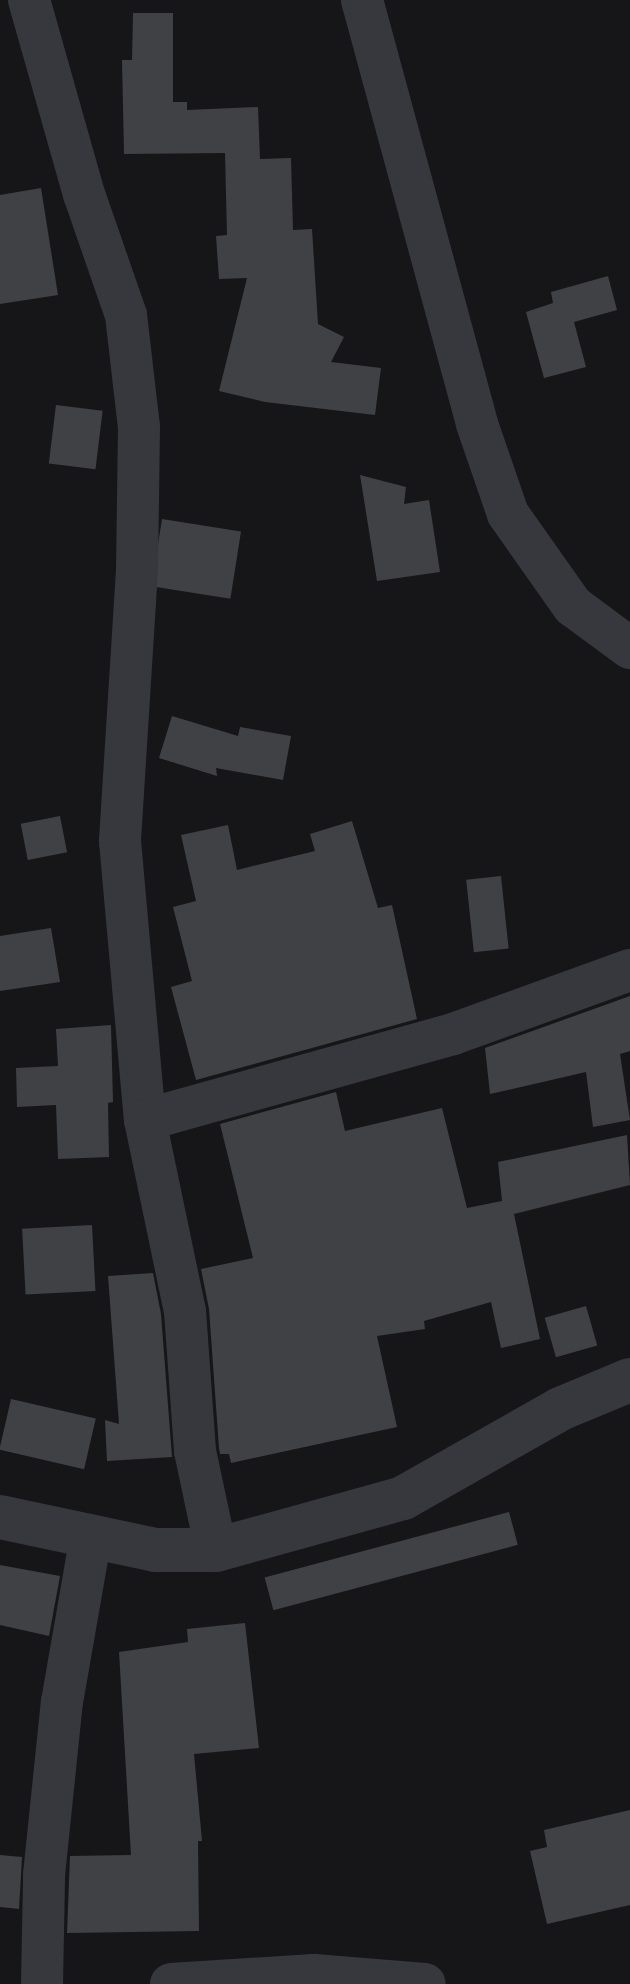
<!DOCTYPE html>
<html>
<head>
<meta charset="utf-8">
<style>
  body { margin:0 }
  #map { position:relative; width:630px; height:1984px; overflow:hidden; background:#161618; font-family:Ubuntu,sans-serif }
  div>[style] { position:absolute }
  .building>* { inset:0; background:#404145; transform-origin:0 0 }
  .minor>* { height:42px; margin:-21px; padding:0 21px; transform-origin:21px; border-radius:21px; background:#37383d }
  .tertiary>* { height:44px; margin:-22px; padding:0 22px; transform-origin:22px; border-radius:22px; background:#37383d }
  span { translate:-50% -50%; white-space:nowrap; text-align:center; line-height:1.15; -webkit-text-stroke:6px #111113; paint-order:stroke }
</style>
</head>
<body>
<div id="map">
  <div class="building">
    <div style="clip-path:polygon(133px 13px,173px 13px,173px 102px,187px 102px,187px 110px,258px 107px,260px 159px,291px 158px,293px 230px,312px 229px,318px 324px,344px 337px,331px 362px,381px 368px,375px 415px,265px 402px,219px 391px,247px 278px,219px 279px,216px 236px,227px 235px,225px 153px,124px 154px,122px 60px,132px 60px)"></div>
    <div style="clip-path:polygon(41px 188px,58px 295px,0 304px,0 195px)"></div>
    <div style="clip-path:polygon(608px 276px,617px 310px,574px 322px,586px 367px,544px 378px,526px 312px,553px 303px,551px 292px)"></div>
    <div style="left:56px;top:405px;width:47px;height:59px;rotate:7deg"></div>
    <div style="clip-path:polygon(360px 475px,406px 487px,404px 504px,429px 500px,440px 572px,377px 581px)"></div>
    <div style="left:162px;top:519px;width:80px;height:68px;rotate:9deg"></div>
    <div style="clip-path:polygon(172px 716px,238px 736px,240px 727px,291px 736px,283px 780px,216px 768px,217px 776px,159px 758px)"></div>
    <div style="left:60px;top:816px;width:37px;height:40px;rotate:79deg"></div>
    <div style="clip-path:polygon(352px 821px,378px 908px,392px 905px,417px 1019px,196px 1080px,171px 987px,192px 981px,173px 907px,196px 901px,181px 835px,228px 825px,237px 870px,315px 851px,310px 834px)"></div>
    <div style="left:501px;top:876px;width:73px;height:35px;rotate:84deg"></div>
    <div style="clip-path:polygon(51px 928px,60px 982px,0 991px,0 936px)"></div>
    <div style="clip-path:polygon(630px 996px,630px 1051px,620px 1054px,630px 1120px,593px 1127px,586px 1072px,490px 1094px,485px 1048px)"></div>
    <div style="clip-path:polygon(111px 1025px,113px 1102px,108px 1103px,109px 1157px,58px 1159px,56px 1105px,17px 1107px,16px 1068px,58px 1066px,56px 1029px)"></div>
    <div style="clip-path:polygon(336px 1092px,345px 1131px,442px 1108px,467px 1208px,502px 1201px,498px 1162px,627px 1135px,630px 1185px,514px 1214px,540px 1339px,501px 1348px,491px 1302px,424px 1321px,425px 1329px,377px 1336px,397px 1427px,231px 1463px,229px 1454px,220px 1454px,219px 1448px,209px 1309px,201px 1269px,253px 1258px,220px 1124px)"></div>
    <div style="left:92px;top:1225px;width:66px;height:70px;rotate:87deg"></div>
    <div style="clip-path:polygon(153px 1273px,161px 1314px,172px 1457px,107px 1461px,105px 1420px,119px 1424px,108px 1276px)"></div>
    <div style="left:586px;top:1306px;width:41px;height:43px;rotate:74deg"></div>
    <div style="left:11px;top:1399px;width:87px;height:52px;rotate:13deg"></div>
    <div style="left:509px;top:1512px;width:34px;height:253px;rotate:75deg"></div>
    <div style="clip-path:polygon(0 1565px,60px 1576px,49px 1636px,0 1625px)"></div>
    <div style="clip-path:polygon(245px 1623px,259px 1748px,194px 1754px,202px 1841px,198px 1841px,199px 1931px,67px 1933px,70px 1856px,131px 1855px,119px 1652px,188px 1642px,187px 1629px)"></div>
    <div style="clip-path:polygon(630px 1810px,630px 1905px,547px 1924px,530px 1851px,547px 1847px,544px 1830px)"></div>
    <div style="clip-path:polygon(0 1855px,22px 1857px,19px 1909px,0 1907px)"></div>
  </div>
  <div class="minor">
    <div style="left:29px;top:0;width:202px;rotate:74.2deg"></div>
    <div style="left:84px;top:194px;width:128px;rotate:70.9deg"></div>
    <div style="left:126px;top:315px;width:113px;rotate:83.4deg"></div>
    <div style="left:139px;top:427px;width:143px;rotate:90.8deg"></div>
    <div style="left:137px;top:570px;width:272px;rotate:93.6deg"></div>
    <div style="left:120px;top:841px;width:280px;rotate:84.9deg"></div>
    <div style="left:145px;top:1120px;width:195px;rotate:78.2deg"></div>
    <div style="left:185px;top:1311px;width:140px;rotate:85.9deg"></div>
    <div style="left:195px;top:1451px;width:101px;rotate:78deg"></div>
    <div style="left:362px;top:0;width:439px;rotate:74.8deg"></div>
    <div style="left:477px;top:424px;width:95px;rotate:71deg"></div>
    <div style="left:508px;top:514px;width:113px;rotate:54.8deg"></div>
    <div style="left:573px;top:606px;width:71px;rotate:36.4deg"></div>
    <div style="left:145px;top:1120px;width:320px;rotate:-15.6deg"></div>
    <div style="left:453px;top:1034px;width:188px;rotate:-19.9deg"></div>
    <div style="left:42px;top:1984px;width:109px;rotate:-88.9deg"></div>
    <div style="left:44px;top:1875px;width:174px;rotate:-84.1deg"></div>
    <div style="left:62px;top:1702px;width:169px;rotate:-80.1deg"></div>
    <div style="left:171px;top:1984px;width:143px;rotate:-3.6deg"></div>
    <div style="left:314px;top:1975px;width:111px;rotate:4.6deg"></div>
  </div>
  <div class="tertiary">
    <div style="left:0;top:1517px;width:158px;rotate:12deg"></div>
    <div style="left:155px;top:1550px;width:61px"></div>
    <div style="left:216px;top:1550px;width:194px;rotate:-15.5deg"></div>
    <div style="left:403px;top:1498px;width:180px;rotate:-29.5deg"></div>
    <div style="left:560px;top:1409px;width:76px;rotate:-22.5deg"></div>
  </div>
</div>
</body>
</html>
